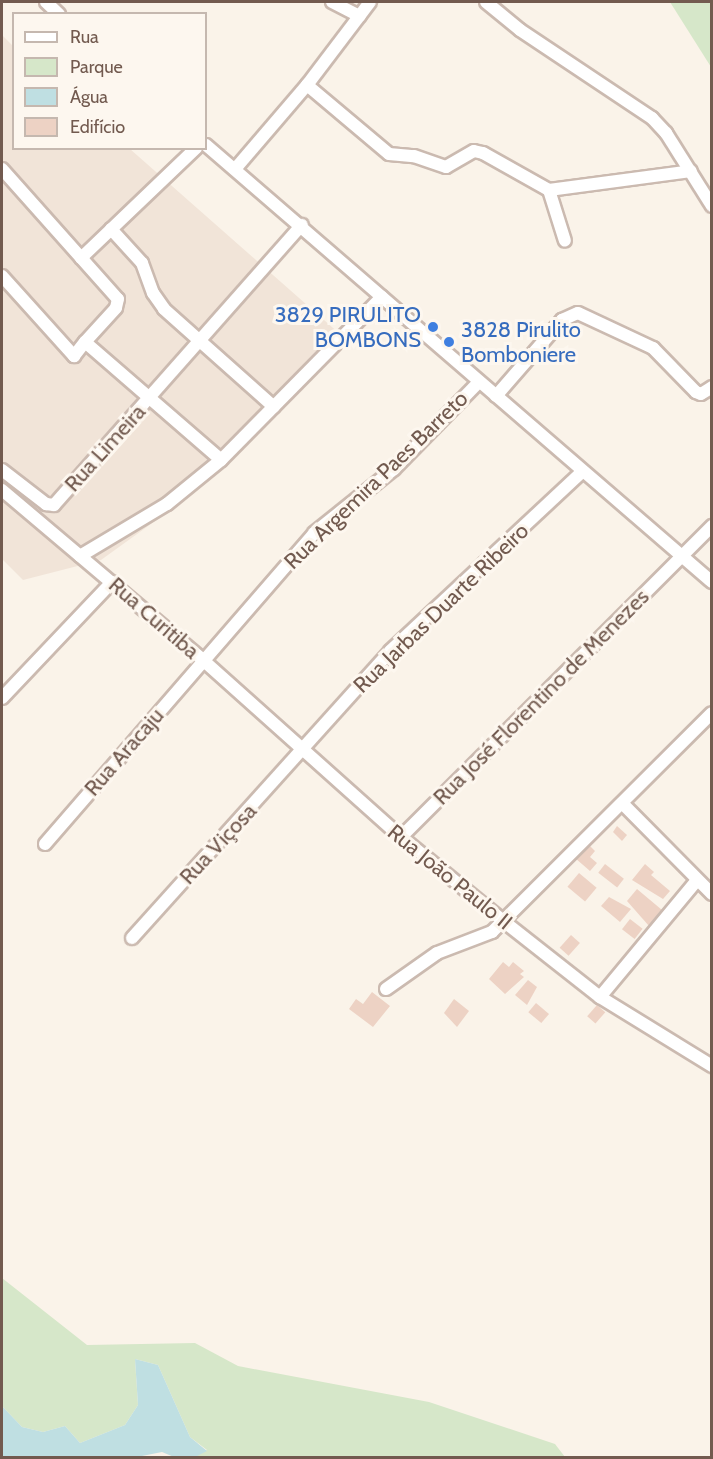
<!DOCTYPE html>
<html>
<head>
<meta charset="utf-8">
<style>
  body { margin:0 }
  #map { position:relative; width:713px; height:1459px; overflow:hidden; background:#faf3e9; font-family:Cabin,sans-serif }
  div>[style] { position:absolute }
  .residential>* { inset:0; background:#f1e4d8 }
  .green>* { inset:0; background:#d6e7c9 }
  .water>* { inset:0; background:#bfdfe2 }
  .building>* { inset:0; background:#edd2c4; transform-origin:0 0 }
  .roads { filter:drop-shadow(2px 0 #cbbab0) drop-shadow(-2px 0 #cbbab0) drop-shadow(0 2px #cbbab0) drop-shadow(0 -2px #cbbab0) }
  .minor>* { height:12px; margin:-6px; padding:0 6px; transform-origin:6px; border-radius:6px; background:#fff }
  .dots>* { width:16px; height:16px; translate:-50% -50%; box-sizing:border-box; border:3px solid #fdf7ef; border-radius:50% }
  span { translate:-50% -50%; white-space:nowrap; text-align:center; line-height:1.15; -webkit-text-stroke:6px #fdf7ef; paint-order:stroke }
  .shop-label { font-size:22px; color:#366cbe }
  .right { translate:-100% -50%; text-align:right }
  .left { translate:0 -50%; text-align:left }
  .street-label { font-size:22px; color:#725a4f }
  .frame { position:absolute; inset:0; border:3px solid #725a4f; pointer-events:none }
  .legend { position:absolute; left:12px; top:12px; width:195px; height:138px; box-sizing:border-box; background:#fdf7ef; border:2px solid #c5b8af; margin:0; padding:8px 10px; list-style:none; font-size:18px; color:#725a4f }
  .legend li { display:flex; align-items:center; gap:12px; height:30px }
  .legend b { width:30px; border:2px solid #c5b8af }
</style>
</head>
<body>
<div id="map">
  <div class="residential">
    <div style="clip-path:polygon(2px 35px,13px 46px,14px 148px,130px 149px,341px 335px,187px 498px,101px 560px,23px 580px,2px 559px)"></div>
  </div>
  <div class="green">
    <div style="clip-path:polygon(670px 2px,711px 2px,711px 67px)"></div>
    <div style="clip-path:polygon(2px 1278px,87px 1345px,195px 1343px,238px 1366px,429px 1402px,555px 1444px,565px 1457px,193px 1457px,207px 1450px,190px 1437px,158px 1365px,135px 1359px,138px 1405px,125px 1425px,80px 1443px,65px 1426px,43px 1432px,22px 1427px,2px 1406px)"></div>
  </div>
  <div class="water">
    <div style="clip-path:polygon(135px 1359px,158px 1365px,190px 1437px,207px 1451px,193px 1458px,174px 1457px,162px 1452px,132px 1458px,2px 1457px,2px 1406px,22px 1427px,43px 1432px,65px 1426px,80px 1443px,125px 1425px,138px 1405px)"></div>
  </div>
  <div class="building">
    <div style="clip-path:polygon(617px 826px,627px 835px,622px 841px,613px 832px)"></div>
    <div style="clip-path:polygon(588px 844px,595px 851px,590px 857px,597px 863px,590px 871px,575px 858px)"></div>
    <div style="left:605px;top:864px;width:24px;height:11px;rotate:38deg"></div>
    <div style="clip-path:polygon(645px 864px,654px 872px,651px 875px,670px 891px,663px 899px,632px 880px)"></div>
    <div style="left:579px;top:873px;width:23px;height:18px;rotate:40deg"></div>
    <div style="clip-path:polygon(637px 889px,662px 910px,649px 926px,627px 901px)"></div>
    <div style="clip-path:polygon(609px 897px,631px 909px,620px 922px,601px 906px)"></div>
    <div style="left:630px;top:919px;width:16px;height:13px;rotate:38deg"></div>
    <div style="left:571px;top:935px;width:12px;height:17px;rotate:42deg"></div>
    <div style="clip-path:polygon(503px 962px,509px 967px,513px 962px,524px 971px,520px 974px,524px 977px,505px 994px,489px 979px)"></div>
    <div style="clip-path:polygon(528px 980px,537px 987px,527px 1005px,515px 995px)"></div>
    <div style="clip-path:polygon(372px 992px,390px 1006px,373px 1027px,349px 1009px,356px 999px,363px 1004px)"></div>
    <div style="clip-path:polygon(454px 999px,469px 1011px,457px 1027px,444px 1013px)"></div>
    <div style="left:536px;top:1003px;width:17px;height:12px;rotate:40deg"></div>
    <div style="left:597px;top:1005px;width:11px;height:15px;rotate:41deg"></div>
  </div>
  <div class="roads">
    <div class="minor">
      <div style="left:46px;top:2px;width:18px;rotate:43deg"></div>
      <div style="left:332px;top:2px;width:31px;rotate:27deg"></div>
      <div style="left:486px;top:2px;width:44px;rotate:39.5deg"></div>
      <div style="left:520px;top:30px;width:159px;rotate:33.7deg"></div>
      <div style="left:652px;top:118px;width:21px;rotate:47deg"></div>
      <div style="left:666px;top:133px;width:86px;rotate:57.8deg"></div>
      <div style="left:307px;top:85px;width:107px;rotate:40.1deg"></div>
      <div style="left:389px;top:154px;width:25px;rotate:5deg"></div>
      <div style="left:414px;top:156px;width:34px;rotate:19deg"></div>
      <div style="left:446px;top:167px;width:32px;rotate:-30deg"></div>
      <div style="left:474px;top:151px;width:9px;rotate:13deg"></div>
      <div style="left:483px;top:153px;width:76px;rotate:29.3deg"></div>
      <div style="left:549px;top:190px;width:143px;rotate:-7.6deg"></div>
      <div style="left:206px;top:145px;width:669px;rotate:40.82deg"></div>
      <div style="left:2px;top:169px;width:174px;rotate:48.3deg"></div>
      <div style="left:118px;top:299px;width:9px;rotate:103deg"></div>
      <div style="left:116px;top:308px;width:46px;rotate:132.4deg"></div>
      <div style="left:235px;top:169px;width:111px;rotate:-49.4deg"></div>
      <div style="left:307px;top:85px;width:104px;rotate:-52.8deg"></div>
      <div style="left:549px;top:190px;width:53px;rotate:72.6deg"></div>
      <div style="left:111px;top:229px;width:46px;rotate:47.6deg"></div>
      <div style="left:142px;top:263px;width:32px;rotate:70deg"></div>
      <div style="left:153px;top:293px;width:19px;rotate:55deg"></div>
      <div style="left:164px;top:309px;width:147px;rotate:41.7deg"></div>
      <div style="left:81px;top:258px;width:159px;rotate:-43.7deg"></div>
      <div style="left:2px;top:276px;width:108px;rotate:48deg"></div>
      <div style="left:74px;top:356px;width:18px;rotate:-52deg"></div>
      <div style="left:85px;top:342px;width:180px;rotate:40.9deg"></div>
      <div style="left:496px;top:396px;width:101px;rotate:-49deg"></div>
      <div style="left:562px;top:320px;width:17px;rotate:-24deg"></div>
      <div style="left:578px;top:313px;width:83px;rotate:25deg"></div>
      <div style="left:653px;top:348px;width:62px;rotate:45.7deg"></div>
      <div style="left:696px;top:392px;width:5px;rotate:22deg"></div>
      <div style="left:701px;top:394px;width:13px;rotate:-32deg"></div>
      <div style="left:2px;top:470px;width:56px;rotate:37.7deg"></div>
      <div style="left:46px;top:504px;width:8px;rotate:7deg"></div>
      <div style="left:54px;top:505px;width:374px;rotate:-48.5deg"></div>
      <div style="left:2px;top:490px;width:265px;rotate:40.2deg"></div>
      <div style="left:204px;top:661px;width:264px;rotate:41.8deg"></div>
      <div style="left:401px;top:837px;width:131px;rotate:39.4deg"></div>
      <div style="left:502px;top:920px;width:125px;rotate:38.2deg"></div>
      <div style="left:600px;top:997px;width:132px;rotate:31.6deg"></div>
      <div style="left:80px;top:556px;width:101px;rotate:-30.9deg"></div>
      <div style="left:167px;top:504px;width:70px;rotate:-39.2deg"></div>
      <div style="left:221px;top:460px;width:229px;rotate:-45.4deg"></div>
      <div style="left:2px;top:698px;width:160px;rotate:-46.5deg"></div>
      <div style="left:622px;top:803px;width:128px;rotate:45.3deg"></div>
      <div style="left:401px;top:837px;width:440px;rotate:-45deg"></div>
      <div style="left:45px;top:844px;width:411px;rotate:-49.1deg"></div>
      <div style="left:314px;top:533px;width:102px;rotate:-38.7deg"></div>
      <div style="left:394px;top:469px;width:122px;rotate:-45.7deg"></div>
      <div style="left:132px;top:938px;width:386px;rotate:-48deg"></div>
      <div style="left:390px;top:651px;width:262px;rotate:-43deg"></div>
      <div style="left:386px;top:989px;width:62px;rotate:-35.2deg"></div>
      <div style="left:437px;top:953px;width:59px;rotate:-20.9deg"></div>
      <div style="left:492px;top:932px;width:310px;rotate:-44.9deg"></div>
      <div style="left:600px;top:997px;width:152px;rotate:-50.3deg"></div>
    </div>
  </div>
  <div class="dots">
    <div style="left:433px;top:327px;background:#3f7fe0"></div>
    <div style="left:449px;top:342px;background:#3f7fe0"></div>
  </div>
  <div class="shop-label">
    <span class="right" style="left:421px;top:327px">3829 PIRULITO<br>BOMBONS</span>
    <span class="left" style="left:461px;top:342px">3828 Pirulito<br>Bomboniere</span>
  </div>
  <div class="street-label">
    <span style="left:105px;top:448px;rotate:-48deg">Rua Limeira</span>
    <span style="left:376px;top:480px;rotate:-44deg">Rua Argemira Paes Barreto</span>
    <span style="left:441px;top:608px;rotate:-44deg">Rua Jarbas Duarte Ribeiro</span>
    <span style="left:154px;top:618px;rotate:41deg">Rua Curitiba</span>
    <span style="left:541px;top:697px;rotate:-45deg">Rua José Florentino de Menezes</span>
    <span style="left:124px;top:752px;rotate:-49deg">Rua Aracaju</span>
    <span style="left:218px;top:844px;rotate:-47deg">Rua Viçosa</span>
    <span style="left:450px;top:877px;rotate:39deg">Rua João Paulo II</span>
  </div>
  <div class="frame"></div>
  <ul class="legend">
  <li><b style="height:8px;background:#fff"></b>Rua</li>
  <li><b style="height:16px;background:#d6e7c9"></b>Parque</li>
  <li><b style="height:16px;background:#bfdfe2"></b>Água</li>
  <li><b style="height:16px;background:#edd2c4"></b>Edifício</li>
  </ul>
</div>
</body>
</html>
